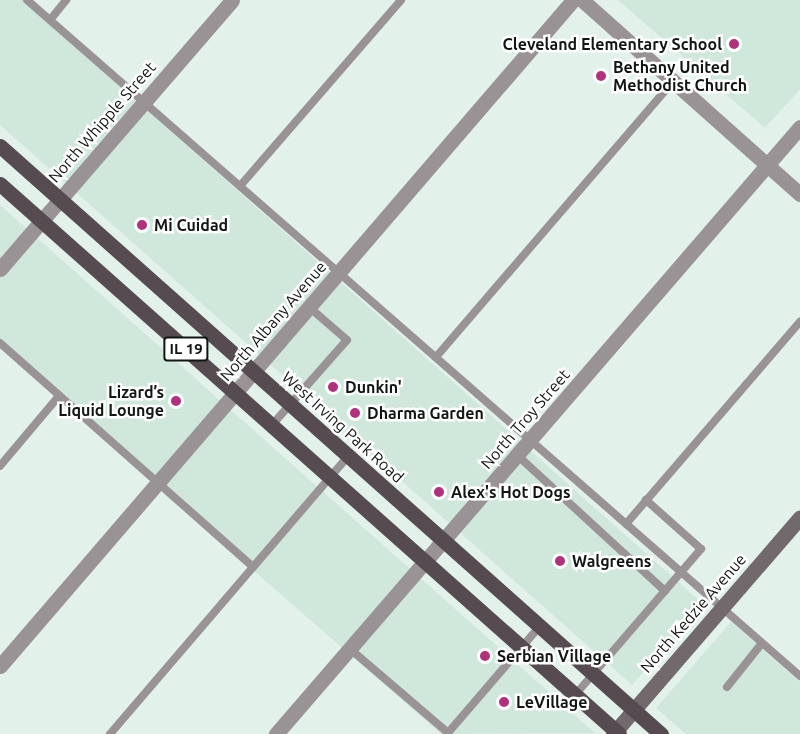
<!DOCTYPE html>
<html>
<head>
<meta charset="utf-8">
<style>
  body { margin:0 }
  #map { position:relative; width:800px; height:734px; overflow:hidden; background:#e2f2ea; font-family:Ubuntu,sans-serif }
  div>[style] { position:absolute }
  .built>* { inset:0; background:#d0e7dc }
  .lane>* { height:8px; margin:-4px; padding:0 4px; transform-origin:4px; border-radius:4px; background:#9a9396 }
  .street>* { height:15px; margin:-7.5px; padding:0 7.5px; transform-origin:7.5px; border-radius:7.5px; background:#9a9396 }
  .secondary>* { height:15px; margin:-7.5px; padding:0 7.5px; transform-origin:7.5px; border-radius:7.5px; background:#72696d }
  .primary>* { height:15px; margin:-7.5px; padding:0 7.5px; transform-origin:7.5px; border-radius:7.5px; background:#564b50 }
  .dots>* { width:16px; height:16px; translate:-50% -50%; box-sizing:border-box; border:3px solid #fff; border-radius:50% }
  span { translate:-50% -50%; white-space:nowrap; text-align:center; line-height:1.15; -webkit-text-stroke:5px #fff; paint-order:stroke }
  .shield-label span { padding:2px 4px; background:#fff; border:2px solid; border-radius:4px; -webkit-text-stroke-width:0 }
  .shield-label { font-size:15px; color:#111613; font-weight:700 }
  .poi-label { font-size:16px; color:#111613; font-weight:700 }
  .right { translate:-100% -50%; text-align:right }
  .left { translate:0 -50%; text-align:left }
  .street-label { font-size:16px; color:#111613 }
</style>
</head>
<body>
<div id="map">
  <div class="built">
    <div style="clip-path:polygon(0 0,23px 0,703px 604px,632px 685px,0 125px)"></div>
    <div style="clip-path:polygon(618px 0,800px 0,800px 89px,765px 128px)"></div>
    <div style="clip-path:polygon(0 205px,595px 733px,441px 734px,254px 571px,257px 567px,0 340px)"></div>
    <div style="clip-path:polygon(731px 622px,800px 682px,800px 734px,686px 734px,656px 708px)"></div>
  </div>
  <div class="lane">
    <div style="left:27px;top:0;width:1027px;rotate:41.17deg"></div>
    <div style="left:50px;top:20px;width:26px;rotate:-51deg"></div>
    <div style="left:240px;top:186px;width:246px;rotate:-49.1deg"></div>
    <div style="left:0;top:343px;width:338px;rotate:41.5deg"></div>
    <div style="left:436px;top:357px;width:364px;rotate:-49.3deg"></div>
    <div style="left:272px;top:425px;width:113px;rotate:-48.6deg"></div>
    <div style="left:347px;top:340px;width:50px;rotate:-139deg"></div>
    <div style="left:517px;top:455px;width:201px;rotate:42.6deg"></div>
    <div style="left:0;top:466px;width:92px;rotate:-49.9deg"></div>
    <div style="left:626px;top:524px;width:267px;rotate:-49.3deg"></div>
    <div style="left:349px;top:648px;width:130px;rotate:40.6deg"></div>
    <div style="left:727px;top:687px;width:56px;rotate:-51.5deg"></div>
    <div style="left:575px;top:695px;width:193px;rotate:-49.2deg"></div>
    <div style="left:701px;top:549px;width:74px;rotate:-138.3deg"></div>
    <div style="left:110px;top:734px;width:366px;rotate:-49.4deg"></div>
    <div style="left:447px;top:734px;width:143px;rotate:-49.3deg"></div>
  </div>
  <div class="street">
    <div style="left:582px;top:0;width:292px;rotate:41.7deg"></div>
    <div style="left:0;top:269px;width:355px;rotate:-49.2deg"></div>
    <div style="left:0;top:666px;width:879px;rotate:-49.29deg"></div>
    <div style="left:276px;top:734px;width:802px;rotate:-49.2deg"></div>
  </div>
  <div class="secondary">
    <div style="left:613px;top:734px;width:286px;rotate:-49.2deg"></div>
  </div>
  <div class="primary">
    <div style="left:0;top:146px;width:885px;rotate:41.66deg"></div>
    <div style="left:0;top:184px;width:828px;rotate:41.62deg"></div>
  </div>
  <div class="dots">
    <div style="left:734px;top:44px;background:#b2317c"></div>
    <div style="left:601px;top:76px;background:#b2317c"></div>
    <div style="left:142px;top:225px;background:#b2317c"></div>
    <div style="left:333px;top:387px;background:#b2317c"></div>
    <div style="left:176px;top:401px;background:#b2317c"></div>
    <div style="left:355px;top:413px;background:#b2317c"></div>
    <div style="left:439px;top:492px;background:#b2317c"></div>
    <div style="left:560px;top:561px;background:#b2317c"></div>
    <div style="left:485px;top:656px;background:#b2317c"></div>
    <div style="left:504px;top:702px;background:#b2317c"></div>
  </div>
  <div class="shield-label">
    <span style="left:186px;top:349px">IL 19</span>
  </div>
  <div class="poi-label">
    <span class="right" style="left:722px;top:44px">Cleveland Elementary School</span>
    <span class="left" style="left:613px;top:76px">Bethany United<br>Methodist Church</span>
    <span class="left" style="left:154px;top:225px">Mi Cuidad</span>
    <span class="left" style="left:345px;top:387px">Dunkin'</span>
    <span class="right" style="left:164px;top:401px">Lizard’s<br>Liquid Lounge</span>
    <span class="left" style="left:367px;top:413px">Dharma Garden</span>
    <span class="left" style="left:451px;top:492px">Alex's Hot Dogs</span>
    <span class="left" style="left:572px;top:561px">Walgreens</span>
    <span class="left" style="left:497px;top:656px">Serbian Village</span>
    <span class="left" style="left:516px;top:702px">LeVillage</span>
  </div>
  <div class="street-label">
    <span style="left:102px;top:122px;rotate:-49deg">North Whipple Street</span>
    <span style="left:273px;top:321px;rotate:-49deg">North Albany Avenue</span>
    <span style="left:525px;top:419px;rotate:-49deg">North Troy Street</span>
    <span style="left:343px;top:427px;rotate:42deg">West Irving Park Road</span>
    <span style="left:693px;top:613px;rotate:-49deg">North Kedzie Avenue</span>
  </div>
</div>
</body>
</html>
